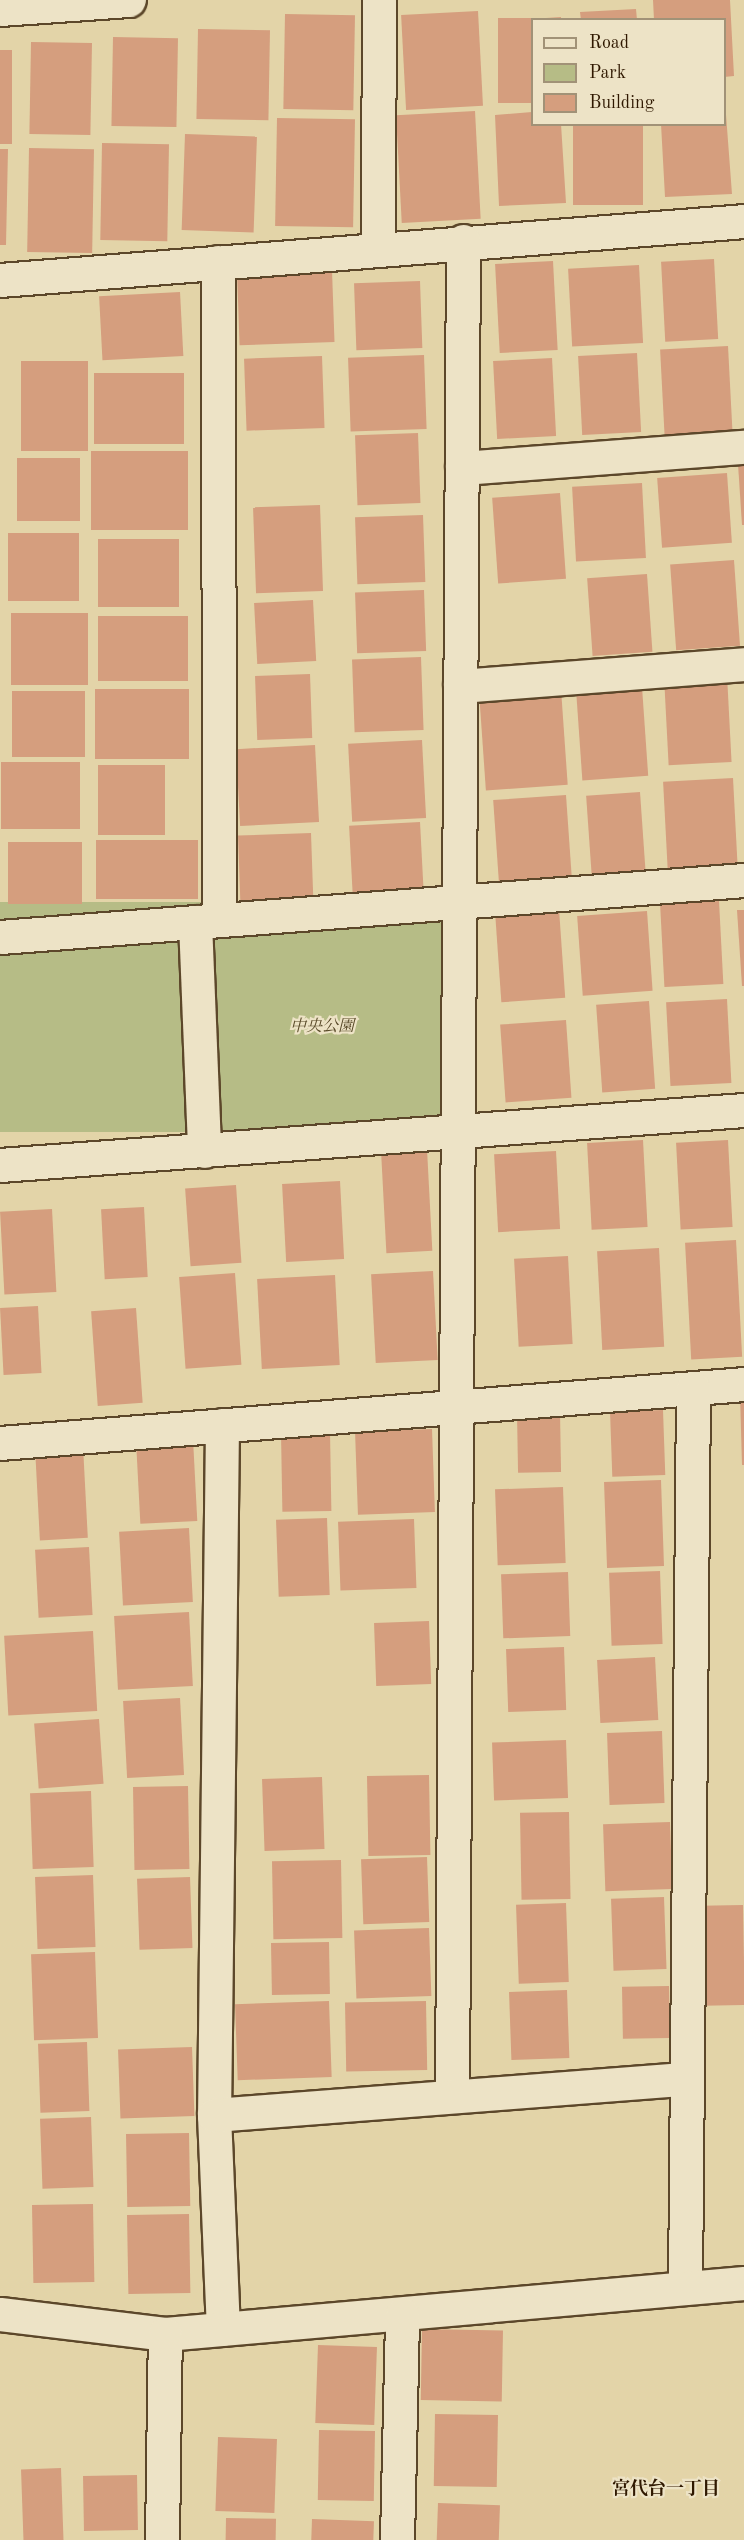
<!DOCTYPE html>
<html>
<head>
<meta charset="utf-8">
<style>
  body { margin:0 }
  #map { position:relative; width:744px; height:2540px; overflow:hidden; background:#e3d4a8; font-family:"Old Standard TT","Noto Serif JP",serif }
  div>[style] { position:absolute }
  .green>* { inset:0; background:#b6bc86; transform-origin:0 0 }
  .building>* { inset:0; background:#d59e7e; transform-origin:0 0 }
  .roads { filter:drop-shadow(2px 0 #5c472a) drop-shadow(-2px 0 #5c472a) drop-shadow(0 2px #5c472a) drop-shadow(0 -2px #5c472a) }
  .minor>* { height:33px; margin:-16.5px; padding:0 16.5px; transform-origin:16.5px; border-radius:16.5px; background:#ede3c6 }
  span { translate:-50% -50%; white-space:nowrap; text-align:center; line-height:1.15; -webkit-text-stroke:4.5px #ede3c6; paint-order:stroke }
  .park-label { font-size:16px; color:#584928; font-style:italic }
  .neighbourhood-label { font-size:18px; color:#2f1800; font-weight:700 }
  .legend { position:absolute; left:531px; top:18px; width:195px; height:108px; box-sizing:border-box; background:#ede3c6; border:2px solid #a19277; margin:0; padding:8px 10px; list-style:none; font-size:18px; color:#2f1800 }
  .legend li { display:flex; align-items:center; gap:12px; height:30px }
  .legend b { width:30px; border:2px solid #a19277 }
</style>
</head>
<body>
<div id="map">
  <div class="green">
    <div style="left:459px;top:902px;width:230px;height:460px;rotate:90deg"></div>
  </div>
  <div class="building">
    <div style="clip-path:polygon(653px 0,730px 0,734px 76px,724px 77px,724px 20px,654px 20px)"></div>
    <div style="clip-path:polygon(636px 9px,637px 20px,581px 20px,580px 12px)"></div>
    <div style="left:478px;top:11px;width:95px;height:77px;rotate:87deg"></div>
    <div style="left:285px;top:14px;width:70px;height:95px;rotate:1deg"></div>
    <div style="clip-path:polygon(561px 17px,561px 20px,546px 20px,546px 18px)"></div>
    <div style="left:532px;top:18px;width:85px;height:34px;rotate:90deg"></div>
    <div style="left:198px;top:29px;width:72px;height:90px;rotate:1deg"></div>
    <div style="left:113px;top:37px;width:65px;height:89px;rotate:1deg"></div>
    <div style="left:31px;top:42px;width:61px;height:92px;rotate:1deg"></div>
    <div style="left:0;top:50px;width:12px;height:94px"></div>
    <div style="clip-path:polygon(724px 88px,732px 194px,665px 197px,661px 124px,724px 124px)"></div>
    <div style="left:475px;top:111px;width:108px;height:79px;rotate:87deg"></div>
    <div style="clip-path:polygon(532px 112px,532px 124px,561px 124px,566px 203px,499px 206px,495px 115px)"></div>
    <div style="left:277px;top:118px;width:78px;height:108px;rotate:1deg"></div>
    <div style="left:573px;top:124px;width:70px;height:81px"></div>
    <div style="left:185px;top:134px;width:72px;height:96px;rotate:2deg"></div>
    <div style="left:102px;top:143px;width:67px;height:97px;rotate:1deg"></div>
    <div style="left:29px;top:148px;width:65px;height:104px;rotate:1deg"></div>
    <div style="clip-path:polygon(0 149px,8px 149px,6px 245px,0 245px)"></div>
    <div style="left:714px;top:259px;width:80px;height:53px;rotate:87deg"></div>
    <div style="left:553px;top:261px;width:89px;height:58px;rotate:87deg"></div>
    <div style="left:639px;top:265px;width:78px;height:71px;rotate:87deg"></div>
    <div style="left:332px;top:270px;width:72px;height:95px;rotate:88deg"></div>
    <div style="left:420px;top:281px;width:67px;height:66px;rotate:88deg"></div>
    <div style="left:180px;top:292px;width:64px;height:81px;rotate:87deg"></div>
    <div style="left:728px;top:346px;width:87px;height:68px;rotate:87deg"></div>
    <div style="left:637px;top:353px;width:79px;height:59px;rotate:87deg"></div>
    <div style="left:424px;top:355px;width:74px;height:76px;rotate:88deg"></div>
    <div style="left:322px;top:356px;width:72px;height:78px;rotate:88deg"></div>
    <div style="left:552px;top:358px;width:78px;height:59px;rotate:87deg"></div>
    <div style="left:21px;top:361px;width:67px;height:90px"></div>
    <div style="left:94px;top:373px;width:90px;height:71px"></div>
    <div style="left:418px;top:433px;width:70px;height:63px;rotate:88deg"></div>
    <div style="left:91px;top:451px;width:97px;height:79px"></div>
    <div style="left:17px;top:458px;width:63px;height:63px"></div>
    <div style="clip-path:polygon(738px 464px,744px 464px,744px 525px,742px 525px)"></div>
    <div style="left:727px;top:473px;width:70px;height:70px;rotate:86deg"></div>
    <div style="left:642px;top:483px;width:75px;height:70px;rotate:87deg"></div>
    <div style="left:560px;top:493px;width:86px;height:68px;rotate:86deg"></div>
    <div style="left:320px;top:505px;width:86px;height:67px;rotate:88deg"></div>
    <div style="left:423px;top:515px;width:67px;height:68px;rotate:88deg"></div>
    <div style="left:8px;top:533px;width:71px;height:68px"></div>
    <div style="left:98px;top:539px;width:81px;height:68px"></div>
    <div style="left:734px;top:560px;width:86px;height:64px;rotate:86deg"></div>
    <div style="left:647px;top:574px;width:78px;height:60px;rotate:86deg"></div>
    <div style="left:424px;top:590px;width:61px;height:69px;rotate:88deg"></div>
    <div style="left:313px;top:600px;width:61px;height:59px;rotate:87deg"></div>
    <div style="left:11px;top:613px;width:77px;height:72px"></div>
    <div style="left:98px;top:616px;width:90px;height:65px"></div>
    <div style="left:421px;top:657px;width:73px;height:69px;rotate:88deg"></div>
    <div style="left:310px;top:674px;width:64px;height:55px;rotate:88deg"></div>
    <div style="left:727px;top:675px;width:87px;height:63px;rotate:87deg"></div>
    <div style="left:642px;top:687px;width:89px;height:66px;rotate:86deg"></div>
    <div style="left:95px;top:689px;width:94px;height:70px"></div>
    <div style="left:561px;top:689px;width:96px;height:82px;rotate:86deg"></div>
    <div style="left:12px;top:691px;width:73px;height:66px"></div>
    <div style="left:422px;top:740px;width:78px;height:74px;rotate:87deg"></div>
    <div style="left:315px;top:745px;width:77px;height:79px;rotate:87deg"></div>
    <div style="left:1px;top:762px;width:79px;height:67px"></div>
    <div style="left:98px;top:765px;width:67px;height:70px"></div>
    <div style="left:733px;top:778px;width:87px;height:70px;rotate:87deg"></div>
    <div style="left:640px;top:792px;width:80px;height:54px;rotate:86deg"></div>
    <div style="left:566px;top:795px;width:84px;height:73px;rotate:86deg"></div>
    <div style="left:420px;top:822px;width:68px;height:71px;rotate:87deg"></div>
    <div style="left:311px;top:833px;width:71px;height:73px;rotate:88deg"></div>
    <div style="left:96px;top:840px;width:102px;height:59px"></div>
    <div style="left:82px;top:842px;width:62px;height:74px;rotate:90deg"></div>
    <div style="left:719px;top:901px;width:83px;height:59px;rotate:87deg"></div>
    <div style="left:559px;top:909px;width:89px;height:64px;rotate:86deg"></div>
    <div style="clip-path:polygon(737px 910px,744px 910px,744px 986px,742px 986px)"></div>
    <div style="left:647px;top:911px;width:80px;height:70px;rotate:86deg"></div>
    <div style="left:727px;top:999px;width:84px;height:61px;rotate:87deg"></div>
    <div style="left:649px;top:1001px;width:88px;height:53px;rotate:86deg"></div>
    <div style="left:566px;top:1020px;width:78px;height:66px;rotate:86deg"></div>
    <div style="left:643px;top:1140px;width:87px;height:56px;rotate:87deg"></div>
    <div style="left:728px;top:1140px;width:87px;height:52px;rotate:87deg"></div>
    <div style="left:427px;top:1149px;width:102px;height:46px;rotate:87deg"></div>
    <div style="left:556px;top:1151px;width:78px;height:62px;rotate:87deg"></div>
    <div style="left:340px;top:1181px;width:78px;height:58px;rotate:87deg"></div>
    <div style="left:236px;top:1185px;width:78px;height:51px;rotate:86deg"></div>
    <div style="left:144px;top:1207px;width:70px;height:43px;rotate:87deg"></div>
    <div style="left:52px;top:1209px;width:83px;height:52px;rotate:87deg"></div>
    <div style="left:736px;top:1240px;width:117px;height:51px;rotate:87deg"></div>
    <div style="left:659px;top:1248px;width:99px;height:62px;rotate:87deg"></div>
    <div style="left:568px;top:1256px;width:88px;height:54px;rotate:87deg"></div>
    <div style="left:433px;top:1271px;width:89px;height:62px;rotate:87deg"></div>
    <div style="left:235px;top:1273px;width:92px;height:56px;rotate:86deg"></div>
    <div style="left:335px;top:1275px;width:90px;height:78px;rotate:87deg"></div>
    <div style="left:38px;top:1306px;width:67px;height:38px;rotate:87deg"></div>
    <div style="left:136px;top:1308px;width:95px;height:45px;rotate:86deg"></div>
    <div style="clip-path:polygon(740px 1394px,744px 1394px,744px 1465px,742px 1465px)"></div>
    <div style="left:663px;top:1410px;width:65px;height:53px;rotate:88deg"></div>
    <div style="left:560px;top:1412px;width:60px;height:43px;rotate:89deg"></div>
    <div style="left:432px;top:1429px;width:83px;height:77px;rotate:88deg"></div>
    <div style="left:330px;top:1432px;width:79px;height:49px;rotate:89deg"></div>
    <div style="left:193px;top:1439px;width:82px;height:57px;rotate:87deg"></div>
    <div style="left:83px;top:1446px;width:92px;height:48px;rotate:87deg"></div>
    <div style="left:661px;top:1480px;width:86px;height:57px;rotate:88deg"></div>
    <div style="left:563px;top:1487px;width:76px;height:68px;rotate:88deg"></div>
    <div style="left:327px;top:1518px;width:77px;height:51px;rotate:88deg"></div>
    <div style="left:414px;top:1519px;width:69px;height:76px;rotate:88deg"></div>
    <div style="left:189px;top:1528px;width:74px;height:70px;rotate:87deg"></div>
    <div style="left:89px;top:1547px;width:68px;height:54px;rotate:87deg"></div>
    <div style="left:660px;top:1571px;width:73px;height:51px;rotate:88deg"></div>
    <div style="left:568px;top:1572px;width:64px;height:67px;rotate:88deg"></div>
    <div style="left:189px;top:1612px;width:74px;height:75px;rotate:87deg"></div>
    <div style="left:429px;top:1621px;width:63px;height:55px;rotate:88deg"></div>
    <div style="left:93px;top:1631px;width:80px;height:89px;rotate:87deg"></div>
    <div style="left:564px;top:1647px;width:63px;height:58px;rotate:88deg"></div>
    <div style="left:655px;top:1657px;width:63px;height:58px;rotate:87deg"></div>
    <div style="left:180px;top:1698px;width:77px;height:57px;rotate:87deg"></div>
    <div style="left:99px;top:1719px;width:65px;height:65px;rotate:86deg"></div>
    <div style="left:662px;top:1731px;width:72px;height:55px;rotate:88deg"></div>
    <div style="left:566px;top:1740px;width:58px;height:74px;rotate:88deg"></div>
    <div style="left:429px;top:1775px;width:80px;height:62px;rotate:89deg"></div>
    <div style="left:322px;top:1777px;width:72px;height:60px;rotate:88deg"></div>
    <div style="left:188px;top:1786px;width:83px;height:55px;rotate:89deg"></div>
    <div style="left:91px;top:1791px;width:76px;height:61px;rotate:88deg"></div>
    <div style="left:569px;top:1812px;width:87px;height:49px;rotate:89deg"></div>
    <div style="left:670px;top:1822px;width:67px;height:67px;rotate:88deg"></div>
    <div style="left:427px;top:1857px;width:65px;height:66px;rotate:88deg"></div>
    <div style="left:341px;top:1860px;width:78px;height:69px;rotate:89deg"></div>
    <div style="left:93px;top:1875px;width:72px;height:58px;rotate:88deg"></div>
    <div style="left:190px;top:1877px;width:71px;height:53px;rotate:88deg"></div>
    <div style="left:664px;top:1897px;width:72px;height:53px;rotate:88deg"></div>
    <div style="left:566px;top:1903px;width:79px;height:50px;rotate:88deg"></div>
    <div style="left:743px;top:1905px;width:100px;height:42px;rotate:89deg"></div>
    <div style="left:429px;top:1928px;width:68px;height:75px;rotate:88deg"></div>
    <div style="left:329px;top:1942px;width:52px;height:58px;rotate:89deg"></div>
    <div style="left:95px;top:1952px;width:86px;height:64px;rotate:88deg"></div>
    <div style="left:669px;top:1986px;width:52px;height:47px;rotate:89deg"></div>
    <div style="left:567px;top:1990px;width:68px;height:58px;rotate:88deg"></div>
    <div style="left:329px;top:2001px;width:76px;height:94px;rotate:88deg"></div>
    <div style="left:426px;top:2001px;width:69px;height:81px;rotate:89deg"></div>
    <div style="left:87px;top:2042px;width:69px;height:49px;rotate:88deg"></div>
    <div style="left:192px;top:2047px;width:69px;height:74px;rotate:88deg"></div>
    <div style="left:91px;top:2117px;width:70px;height:51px;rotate:88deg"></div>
    <div style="left:189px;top:2133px;width:73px;height:63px;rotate:89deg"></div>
    <div style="left:93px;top:2204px;width:78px;height:61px;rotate:89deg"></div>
    <div style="left:189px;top:2214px;width:79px;height:62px;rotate:89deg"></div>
    <div style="left:422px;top:2329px;width:81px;height:71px;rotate:1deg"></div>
    <div style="left:318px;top:2345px;width:59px;height:78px;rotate:2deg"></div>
    <div style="left:435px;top:2414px;width:63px;height:72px;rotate:1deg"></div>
    <div style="left:319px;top:2430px;width:56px;height:70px;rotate:1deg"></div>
    <div style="left:218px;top:2437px;width:59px;height:74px;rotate:2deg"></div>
    <div style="left:61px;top:2468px;width:72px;height:40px;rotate:88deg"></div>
    <div style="left:137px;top:2475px;width:55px;height:54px;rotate:89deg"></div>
    <div style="left:438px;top:2503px;width:62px;height:37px;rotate:2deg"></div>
    <div style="left:226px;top:2518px;width:50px;height:22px;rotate:1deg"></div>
    <div style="left:312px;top:2519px;width:62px;height:21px;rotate:2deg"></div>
  </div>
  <div class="roads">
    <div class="minor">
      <div style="left:0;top:9px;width:129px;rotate:-4deg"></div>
      <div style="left:378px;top:248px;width:248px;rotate:-89.8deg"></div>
      <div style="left:218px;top:262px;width:658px;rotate:89.91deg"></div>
      <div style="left:0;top:280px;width:746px;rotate:-4.53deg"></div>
      <div style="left:462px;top:468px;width:283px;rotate:-4.3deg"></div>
      <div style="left:460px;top:686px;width:285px;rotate:-4.4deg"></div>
      <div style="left:195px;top:922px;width:229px;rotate:87.7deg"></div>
      <div style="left:0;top:937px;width:746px;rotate:-4.38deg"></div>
      <div style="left:0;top:1165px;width:746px;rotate:-4.23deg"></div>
      <div style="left:222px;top:1425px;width:690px;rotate:90.66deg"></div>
      <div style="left:214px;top:2115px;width:214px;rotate:87.6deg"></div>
      <div style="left:0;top:1443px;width:746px;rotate:-4.53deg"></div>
      <div style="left:452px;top:2095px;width:1854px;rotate:-89.66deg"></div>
      <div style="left:214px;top:2115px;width:474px;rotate:-4.4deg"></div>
      <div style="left:685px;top:2288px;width:900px;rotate:-89.49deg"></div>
      <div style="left:0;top:2314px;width:166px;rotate:6.9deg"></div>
      <div style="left:165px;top:2334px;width:581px;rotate:-5.03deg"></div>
      <div style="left:162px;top:2540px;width:206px;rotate:-89.2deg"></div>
      <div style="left:397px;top:2540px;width:226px;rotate:-88.7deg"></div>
    </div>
  </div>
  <div class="park-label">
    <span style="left:322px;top:1027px">中央公園</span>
  </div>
  <div class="neighbourhood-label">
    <span style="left:666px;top:2489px">宮代台一丁目</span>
  </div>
  <ul class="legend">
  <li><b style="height:8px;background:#ede3c6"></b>Road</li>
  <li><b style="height:16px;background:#b6bc86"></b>Park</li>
  <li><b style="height:16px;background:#d59e7e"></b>Building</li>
  </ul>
</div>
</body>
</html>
